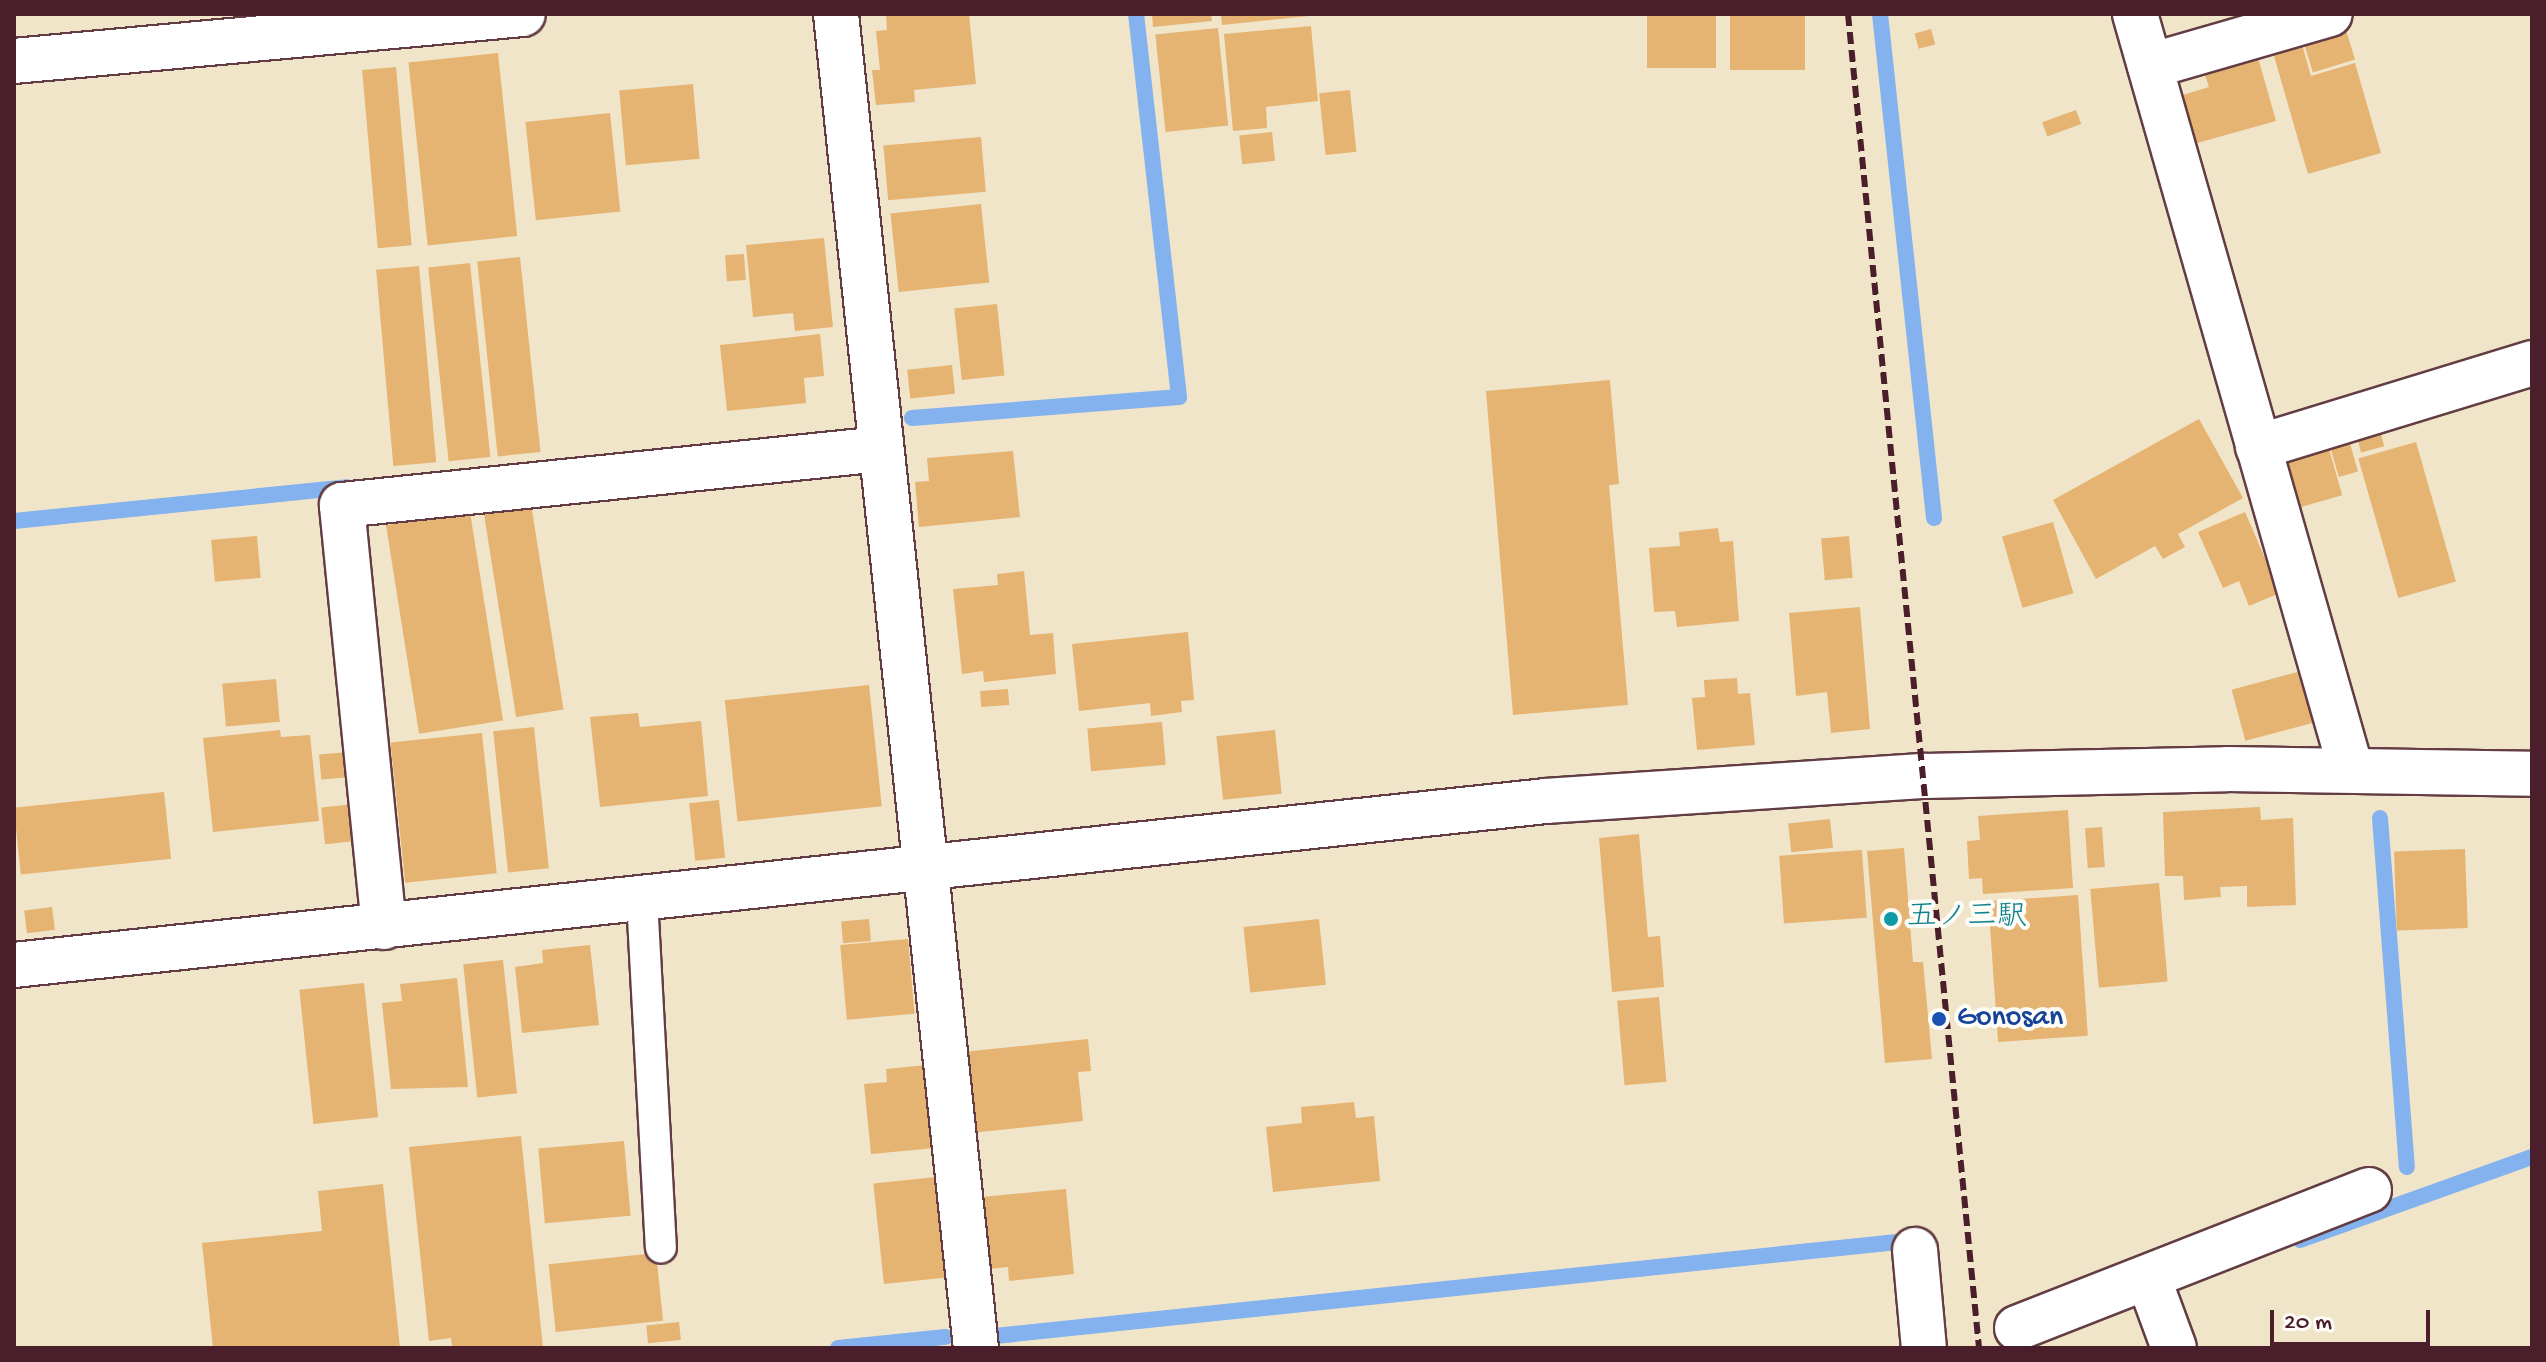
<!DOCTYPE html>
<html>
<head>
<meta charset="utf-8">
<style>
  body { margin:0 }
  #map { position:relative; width:2546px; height:1362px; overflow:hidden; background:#f0e5c9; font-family:"Gochi Hand","Klee One",sans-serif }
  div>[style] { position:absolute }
  .stream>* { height:16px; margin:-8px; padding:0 8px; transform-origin:8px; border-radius:8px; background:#83b2ee }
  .building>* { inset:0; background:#e5b372; transform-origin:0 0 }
  .roads { filter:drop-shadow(2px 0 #633d43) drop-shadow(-2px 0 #633d43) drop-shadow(0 2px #633d43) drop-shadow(0 -2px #633d43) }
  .service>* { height:30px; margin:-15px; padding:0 15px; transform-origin:15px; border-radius:15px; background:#fff }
  .minor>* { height:44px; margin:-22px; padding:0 22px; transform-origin:22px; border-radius:22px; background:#fff }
  .tertiary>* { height:44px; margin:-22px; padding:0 22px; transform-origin:22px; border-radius:22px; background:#fff }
  .rail>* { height:6px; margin-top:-3px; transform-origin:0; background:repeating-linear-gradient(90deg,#4a1f2b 0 12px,transparent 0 18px) }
  .dots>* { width:22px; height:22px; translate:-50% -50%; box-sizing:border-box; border:4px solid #fdfcf7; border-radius:50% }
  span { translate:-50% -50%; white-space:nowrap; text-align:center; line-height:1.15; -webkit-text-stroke:8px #fdfcf7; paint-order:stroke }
  .culture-label { font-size:30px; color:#0d838f }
  .left { translate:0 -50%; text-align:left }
  .transit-label { font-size:30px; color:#164399 }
  .frame { position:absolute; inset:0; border:16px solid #4a1f2b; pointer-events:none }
  .scale { position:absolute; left:2270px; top:1310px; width:160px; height:36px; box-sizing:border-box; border:4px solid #4a1f2b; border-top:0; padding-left:10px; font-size:24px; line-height:28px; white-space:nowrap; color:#4a1f2b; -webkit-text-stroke:6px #fdfcf7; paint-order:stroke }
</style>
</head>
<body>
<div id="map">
  <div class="stream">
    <div style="left:1880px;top:14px;width:507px;rotate:83.88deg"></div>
    <div style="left:912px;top:418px;width:268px;rotate:-4.5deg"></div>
    <div style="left:1179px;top:397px;width:385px;rotate:-96.4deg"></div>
    <div style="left:14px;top:521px;width:335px;rotate:-5.8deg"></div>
    <div style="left:2380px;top:818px;width:350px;rotate:85.6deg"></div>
    <div style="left:2300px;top:1240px;width:246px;rotate:-19.7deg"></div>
    <div style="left:995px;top:1336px;width:907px;rotate:-5.95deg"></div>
    <div style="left:838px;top:1348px;width:108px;rotate:-5.9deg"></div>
  </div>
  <div class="building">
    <div style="clip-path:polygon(886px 14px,969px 14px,976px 84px,914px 90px,915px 102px,876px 105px,872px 70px,880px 70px,876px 31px,887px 30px)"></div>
    <div style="clip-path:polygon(1152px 14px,1211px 14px,1212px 21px,1153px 27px)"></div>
    <div style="clip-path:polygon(1221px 14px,1309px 14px,1309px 16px,1222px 25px)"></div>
    <div style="left:1647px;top:14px;width:69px;height:54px"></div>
    <div style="left:1730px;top:14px;width:75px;height:56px"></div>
    <div style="clip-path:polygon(1311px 26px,1318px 101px,1266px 107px,1267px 128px,1233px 131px,1224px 34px)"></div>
    <div style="left:2345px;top:27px;width:34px;height:44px;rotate:73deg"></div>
    <div style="left:1218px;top:28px;width:98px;height:63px;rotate:84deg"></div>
    <div style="left:1931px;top:29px;width:16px;height:17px;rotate:75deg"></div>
    <div style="clip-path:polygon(2301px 41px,2311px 76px,2355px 63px,2381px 153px,2308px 174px,2272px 49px)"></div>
    <div style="left:498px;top:53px;width:184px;height:90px;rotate:84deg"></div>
    <div style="clip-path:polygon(2257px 54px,2276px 121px,2190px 145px,2176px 97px,2209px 87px,2203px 69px)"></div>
    <div style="left:396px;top:67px;width:179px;height:34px;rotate:85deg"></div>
    <div style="left:693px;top:84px;width:75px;height:74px;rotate:85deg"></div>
    <div style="left:1350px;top:90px;width:62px;height:31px;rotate:84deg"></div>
    <div style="left:2076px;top:110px;width:15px;height:36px;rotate:70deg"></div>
    <div style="left:610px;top:113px;width:99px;height:85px;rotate:84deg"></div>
    <div style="left:1272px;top:132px;width:29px;height:33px;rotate:84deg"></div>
    <div style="left:981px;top:137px;width:55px;height:98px;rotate:85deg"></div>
    <div style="left:981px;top:204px;width:79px;height:91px;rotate:84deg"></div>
    <div style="clip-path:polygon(824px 238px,833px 327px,795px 331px,793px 313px,753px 317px,746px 245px)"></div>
    <div style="left:744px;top:254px;width:26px;height:19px;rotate:86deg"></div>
    <div style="left:520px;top:257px;width:196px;height:43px;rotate:84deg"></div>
    <div style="left:470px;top:263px;width:195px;height:42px;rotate:84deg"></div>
    <div style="left:419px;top:266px;width:197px;height:43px;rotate:85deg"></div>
    <div style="left:997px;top:304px;width:72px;height:43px;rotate:84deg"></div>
    <div style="clip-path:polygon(820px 334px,824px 376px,804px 378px,806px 403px,727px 411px,720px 345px)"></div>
    <div style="left:952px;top:365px;width:29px;height:45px;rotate:84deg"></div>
    <div style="clip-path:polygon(1610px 380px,1619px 484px,1609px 485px,1628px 705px,1513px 715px,1486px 391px)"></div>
    <div style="clip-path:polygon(2199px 419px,2243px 498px,2178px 534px,2185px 547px,2163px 559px,2155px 546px,2096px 579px,2053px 500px)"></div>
    <div style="left:2378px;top:423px;width:24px;height:24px;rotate:75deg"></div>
    <div style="left:2347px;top:433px;width:40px;height:20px;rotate:74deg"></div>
    <div style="left:2416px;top:442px;width:145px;height:60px;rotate:74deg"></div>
    <div style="left:2329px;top:449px;width:48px;height:53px;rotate:74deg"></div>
    <div style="clip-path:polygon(1013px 451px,1020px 517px,919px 527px,915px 482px,929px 481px,927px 458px)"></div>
    <div style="left:531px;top:504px;width:208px;height:48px;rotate:81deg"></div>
    <div style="left:470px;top:512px;width:211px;height:85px;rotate:81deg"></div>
    <div style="clip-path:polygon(2245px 512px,2280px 593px,2249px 606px,2239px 581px,2223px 588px,2198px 532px)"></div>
    <div style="left:2053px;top:522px;width:74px;height:53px;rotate:74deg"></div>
    <div style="clip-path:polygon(1718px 528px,1720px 542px,1733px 541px,1739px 621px,1677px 627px,1675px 611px,1654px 612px,1649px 548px,1680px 546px,1679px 532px)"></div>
    <div style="left:257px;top:536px;width:42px;height:46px;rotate:85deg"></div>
    <div style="left:1849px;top:536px;width:42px;height:28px;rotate:85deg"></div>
    <div style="clip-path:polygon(1024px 571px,1030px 635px,1053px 633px,1056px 674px,984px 682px,983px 671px,962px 674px,953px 589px,998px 585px,997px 574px)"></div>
    <div style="clip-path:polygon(1860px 607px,1870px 729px,1831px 733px,1827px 692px,1796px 696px,1789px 613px)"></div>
    <div style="clip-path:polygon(1188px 632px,1194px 700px,1181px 701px,1182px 712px,1151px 716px,1150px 703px,1079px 711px,1072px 644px)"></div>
    <div style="left:2305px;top:670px;width:53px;height:76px;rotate:75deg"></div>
    <div style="clip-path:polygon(1737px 678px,1738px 694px,1750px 693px,1755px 745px,1697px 750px,1692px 698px,1705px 697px,1704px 680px)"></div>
    <div style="left:276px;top:679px;width:43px;height:54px;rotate:85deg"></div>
    <div style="left:869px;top:685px;width:122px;height:145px;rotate:84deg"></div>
    <div style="left:1008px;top:689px;width:16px;height:28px;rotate:86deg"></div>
    <div style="clip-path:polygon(638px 713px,640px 727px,701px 721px,708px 796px,600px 807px,590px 717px)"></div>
    <div style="left:1162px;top:722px;width:43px;height:75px;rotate:85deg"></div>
    <div style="left:534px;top:727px;width:142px;height:41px;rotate:84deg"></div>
    <div style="clip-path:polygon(280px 730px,281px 737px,310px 735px,319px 821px,213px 832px,203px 738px)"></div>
    <div style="left:1275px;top:730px;width:64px;height:59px;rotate:84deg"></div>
    <div style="left:482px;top:733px;width:141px;height:92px;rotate:84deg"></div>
    <div style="left:349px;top:752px;width:25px;height:30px;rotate:85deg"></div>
    <div style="left:164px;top:792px;width:67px;height:151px;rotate:84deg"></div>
    <div style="left:719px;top:800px;width:58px;height:30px;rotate:84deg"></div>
    <div style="left:354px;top:804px;width:37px;height:33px;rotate:84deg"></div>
    <div style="clip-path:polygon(2260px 807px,2261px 820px,2293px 818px,2296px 905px,2247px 907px,2247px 886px,2220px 887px,2221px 897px,2184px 900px,2183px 876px,2165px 876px,2163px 812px)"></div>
    <div style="clip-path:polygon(2068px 810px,2073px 888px,1983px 894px,1982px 878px,1969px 879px,1967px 841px,1980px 840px,1978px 816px)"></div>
    <div style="left:1830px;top:819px;width:29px;height:42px;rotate:84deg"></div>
    <div style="left:2102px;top:827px;width:40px;height:17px;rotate:86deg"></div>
    <div style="clip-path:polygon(1639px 834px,1648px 937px,1660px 936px,1664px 987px,1612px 992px,1599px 838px)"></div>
    <div style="clip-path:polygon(1904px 848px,1913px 962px,1923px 962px,1932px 1059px,1885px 1063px,1867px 851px)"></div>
    <div style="left:2465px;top:849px;width:79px;height:71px;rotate:88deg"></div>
    <div style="left:1862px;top:850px;width:68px;height:83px;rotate:86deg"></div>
    <div style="left:2159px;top:883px;width:99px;height:69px;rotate:85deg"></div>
    <div style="left:2078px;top:895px;width:141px;height:90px;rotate:86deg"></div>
    <div style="left:52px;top:907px;width:23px;height:28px;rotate:83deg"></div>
    <div style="left:869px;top:919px;width:22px;height:28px;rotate:85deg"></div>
    <div style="left:1319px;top:919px;width:66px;height:76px;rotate:84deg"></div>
    <div style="left:908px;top:939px;width:75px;height:68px;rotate:85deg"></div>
    <div style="clip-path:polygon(590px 945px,599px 1025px,522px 1033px,515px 967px,543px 963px,542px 950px)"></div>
    <div style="left:503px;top:960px;width:134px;height:40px;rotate:84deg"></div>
    <div style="clip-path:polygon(457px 978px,468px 1087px,391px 1089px,382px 1003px,402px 1001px,400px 984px)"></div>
    <div style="left:364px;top:983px;width:135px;height:65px;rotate:84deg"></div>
    <div style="left:1659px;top:997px;width:85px;height:42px;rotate:85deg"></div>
    <div style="clip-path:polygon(1088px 1039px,1091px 1071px,1078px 1072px,1083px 1121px,971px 1133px,963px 1052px)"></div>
    <div style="clip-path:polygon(926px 1065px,935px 1148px,871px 1154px,864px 1084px,887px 1082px,886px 1069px)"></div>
    <div style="clip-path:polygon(1354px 1102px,1356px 1118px,1374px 1116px,1380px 1181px,1273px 1192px,1266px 1127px,1302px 1123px,1301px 1107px)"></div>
    <div style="clip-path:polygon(521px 1136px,543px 1348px,452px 1348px,451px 1338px,429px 1341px,409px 1147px)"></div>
    <div style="left:624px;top:1141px;width:75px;height:86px;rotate:85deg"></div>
    <div style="left:936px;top:1177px;width:101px;height:63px;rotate:84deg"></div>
    <div style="clip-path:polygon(383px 1184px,400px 1348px,213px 1348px,202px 1243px,322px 1231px,318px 1191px)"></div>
    <div style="clip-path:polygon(1066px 1189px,1074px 1274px,1009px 1281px,1008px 1267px,989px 1269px,981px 1197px)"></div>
    <div style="left:656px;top:1253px;width:68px;height:108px;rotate:84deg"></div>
    <div style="left:679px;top:1322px;width:18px;height:33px;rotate:84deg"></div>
  </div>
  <div class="roads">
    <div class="service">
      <div style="left:642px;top:899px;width:349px;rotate:86.9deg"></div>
    </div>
    <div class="minor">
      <div style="left:836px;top:14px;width:1341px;rotate:84.01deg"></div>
      <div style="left:2135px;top:14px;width:786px;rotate:74.05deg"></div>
      <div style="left:14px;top:61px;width:511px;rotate:-5.28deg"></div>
      <div style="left:2150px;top:66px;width:187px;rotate:-16.1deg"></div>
      <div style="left:2258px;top:447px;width:287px;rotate:-17deg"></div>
      <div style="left:384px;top:927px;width:424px;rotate:-95.7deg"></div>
      <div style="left:342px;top:505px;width:542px;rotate:-5.93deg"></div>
      <div style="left:1915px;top:1250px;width:98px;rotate:84.8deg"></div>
      <div style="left:2149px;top:1280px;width:72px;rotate:69.8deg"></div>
      <div style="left:2017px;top:1328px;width:378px;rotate:-21.4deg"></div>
    </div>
    <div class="tertiary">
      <div style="left:14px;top:965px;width:1540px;rotate:-6.11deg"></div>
      <div style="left:1545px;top:801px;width:381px;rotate:-3.8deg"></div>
      <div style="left:1925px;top:776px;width:302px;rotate:-1.3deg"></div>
      <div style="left:2227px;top:769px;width:305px;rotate:0.9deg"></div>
    </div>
  </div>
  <div class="rail">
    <div style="left:1848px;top:14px;width:1340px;rotate:84.39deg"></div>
  </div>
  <div class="dots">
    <div style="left:1891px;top:919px;background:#0f9aa8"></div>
    <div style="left:1939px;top:1019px;background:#1a4fb4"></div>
  </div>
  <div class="culture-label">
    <span class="left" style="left:1907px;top:919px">五ノ三駅</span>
  </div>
  <div class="transit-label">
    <span class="left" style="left:1957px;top:1019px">Gonosan</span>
  </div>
  <div class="frame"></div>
  <div class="scale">20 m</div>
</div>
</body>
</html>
